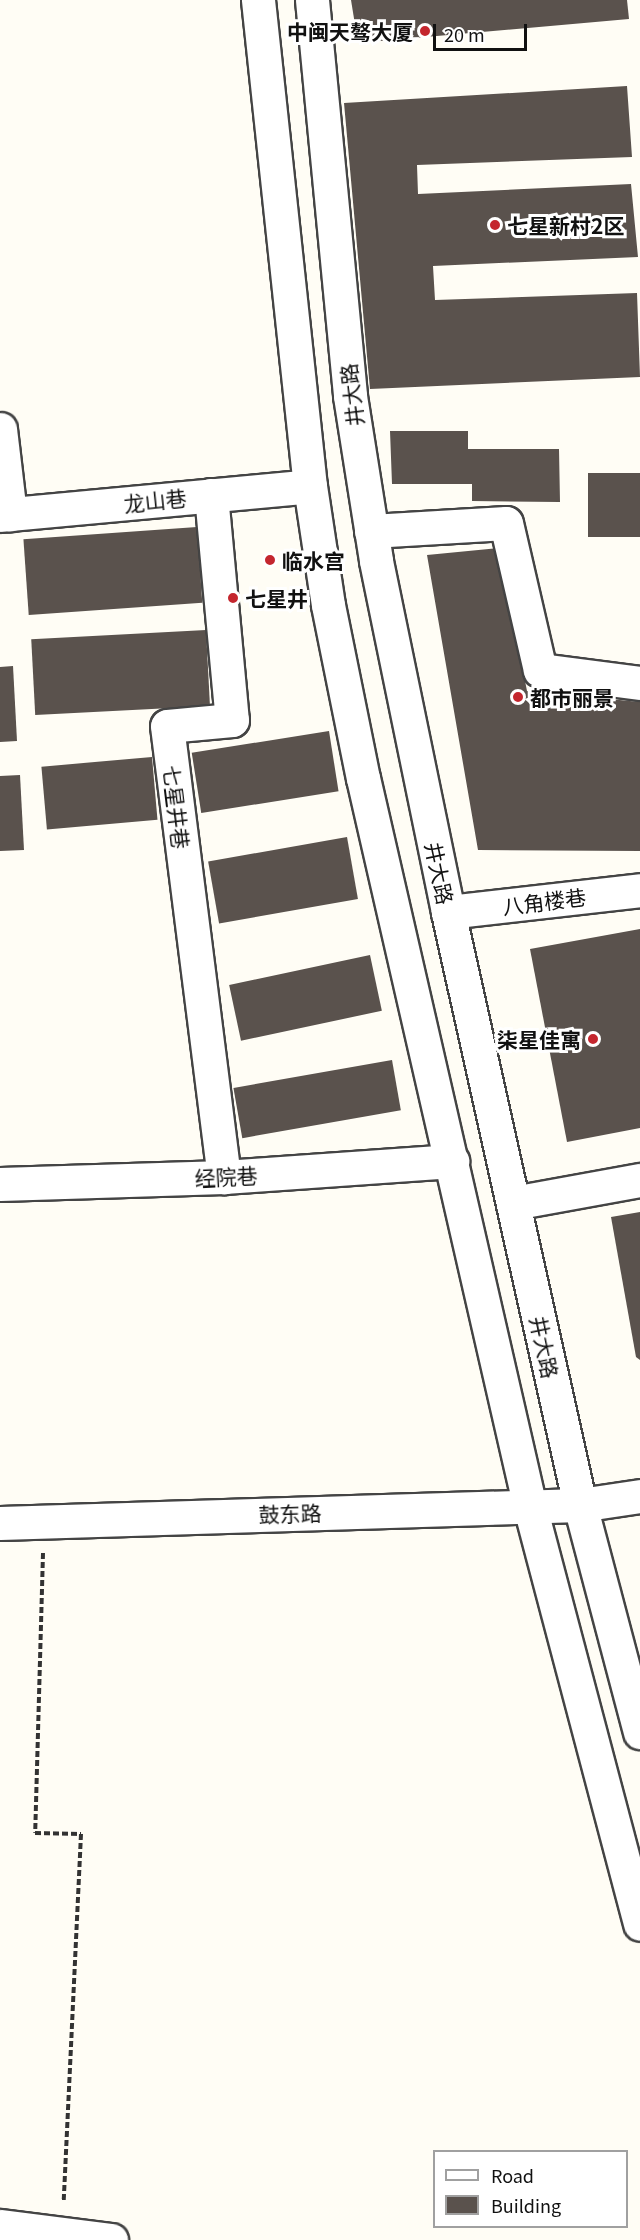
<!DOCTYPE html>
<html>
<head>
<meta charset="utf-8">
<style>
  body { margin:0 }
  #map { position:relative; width:640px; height:2240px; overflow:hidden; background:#fffdf5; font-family:Georgia,"Noto Sans SC",serif }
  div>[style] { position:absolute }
  .building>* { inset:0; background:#5a524d; transform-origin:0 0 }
  .path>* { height:4px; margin-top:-2px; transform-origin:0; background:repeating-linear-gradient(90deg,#333 0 6px,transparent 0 9px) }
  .roads { filter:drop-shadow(2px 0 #444) drop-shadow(-2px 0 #444) drop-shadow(0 2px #444) drop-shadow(0 -2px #444) }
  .minor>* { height:33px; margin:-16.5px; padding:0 16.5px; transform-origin:16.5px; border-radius:16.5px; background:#fff }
  .dots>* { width:16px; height:16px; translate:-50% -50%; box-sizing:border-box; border:3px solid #fff; border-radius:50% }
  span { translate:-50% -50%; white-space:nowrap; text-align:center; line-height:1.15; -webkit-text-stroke:6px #fff; paint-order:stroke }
  .poi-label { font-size:21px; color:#111; font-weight:700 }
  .right { translate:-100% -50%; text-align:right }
  .left { translate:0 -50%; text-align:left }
  .street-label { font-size:21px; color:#111 }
  .legend { position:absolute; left:433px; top:2150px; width:195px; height:78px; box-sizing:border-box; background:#fff; border:2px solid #a0a0a0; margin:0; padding:8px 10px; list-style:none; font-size:18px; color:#111 }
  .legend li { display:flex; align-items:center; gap:12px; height:30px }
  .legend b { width:30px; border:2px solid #a0a0a0 }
  .scale { position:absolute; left:433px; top:24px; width:94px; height:27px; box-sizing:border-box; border:3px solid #111; border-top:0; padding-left:8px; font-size:18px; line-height:21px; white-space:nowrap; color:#111; -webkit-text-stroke:4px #fff; paint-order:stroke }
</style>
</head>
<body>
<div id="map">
  <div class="building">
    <div style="clip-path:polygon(351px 0,627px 0,629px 19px,358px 43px)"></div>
    <div style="clip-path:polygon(627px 86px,632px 157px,417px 165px,418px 194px,631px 184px,638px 257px,433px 266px,435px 300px,637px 293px,640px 377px,370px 389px,344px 103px)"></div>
    <div style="clip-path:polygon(390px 431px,468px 431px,468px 449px,559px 449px,560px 502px,472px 501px,472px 484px,392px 484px)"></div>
    <div style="left:588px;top:473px;width:52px;height:64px"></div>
    <div style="left:197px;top:527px;width:76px;height:174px;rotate:86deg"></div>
    <div style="clip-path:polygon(499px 548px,527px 691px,640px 702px,640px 851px,478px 850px,427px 555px)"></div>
    <div style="left:206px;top:630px;width:76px;height:175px;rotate:87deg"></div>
    <div style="clip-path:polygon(13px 666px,17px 741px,0 742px,0 667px)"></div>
    <div style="left:329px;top:731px;width:61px;height:139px;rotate:81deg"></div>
    <div style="left:152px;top:757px;width:63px;height:111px;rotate:85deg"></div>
    <div style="clip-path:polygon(20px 775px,24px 850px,0 851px,0 776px)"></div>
    <div style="left:347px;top:837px;width:63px;height:141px;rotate:80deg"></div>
    <div style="clip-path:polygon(640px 929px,640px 1128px,567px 1142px,530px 949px)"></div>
    <div style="left:370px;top:955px;width:57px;height:144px;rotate:78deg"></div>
    <div style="left:392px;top:1060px;width:51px;height:161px;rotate:80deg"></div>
    <div style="clip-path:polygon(640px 1212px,640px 1360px,636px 1357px,611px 1217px)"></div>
  </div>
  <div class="path">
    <div style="left:43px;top:1553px;width:280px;rotate:91.6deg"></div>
    <div style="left:35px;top:1833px;width:46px;rotate:1.2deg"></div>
    <div style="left:81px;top:1834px;width:367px;rotate:92.7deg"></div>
  </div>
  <div class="roads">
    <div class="minor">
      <div style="left:258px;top:0;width:489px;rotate:83.9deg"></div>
      <div style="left:310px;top:486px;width:120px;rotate:81.4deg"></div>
      <div style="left:328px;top:605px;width:177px;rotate:78.6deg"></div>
      <div style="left:363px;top:778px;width:748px;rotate:77.1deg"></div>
      <div style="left:530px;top:1507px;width:431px;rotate:75.2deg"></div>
      <div style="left:312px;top:0;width:398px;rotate:84.5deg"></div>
      <div style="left:350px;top:396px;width:167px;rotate:81deg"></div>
      <div style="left:376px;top:561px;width:358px;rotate:78.4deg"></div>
      <div style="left:448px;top:912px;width:608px;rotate:77.45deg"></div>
      <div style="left:580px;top:1505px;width:235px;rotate:75.2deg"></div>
      <div style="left:0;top:429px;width:86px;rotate:83.3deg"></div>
      <div style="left:211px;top:495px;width:226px;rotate:84.7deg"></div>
      <div style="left:232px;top:720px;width:65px;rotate:174.7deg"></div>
      <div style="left:167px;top:726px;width:455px;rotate:82.8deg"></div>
      <div style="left:0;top:515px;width:311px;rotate:-5.3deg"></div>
      <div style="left:371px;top:531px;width:135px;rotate:-3.4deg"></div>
      <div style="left:506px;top:523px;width:151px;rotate:77deg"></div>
      <div style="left:540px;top:670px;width:101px;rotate:7.4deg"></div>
      <div style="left:448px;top:912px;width:193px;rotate:-6.5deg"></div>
      <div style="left:0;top:1184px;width:224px;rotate:-1.8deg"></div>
      <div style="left:224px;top:1177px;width:229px;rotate:-4deg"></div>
      <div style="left:513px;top:1203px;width:129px;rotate:-10.3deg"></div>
      <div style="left:0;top:1523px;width:580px;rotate:-1.78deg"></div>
      <div style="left:580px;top:1505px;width:61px;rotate:-8.5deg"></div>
      <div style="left:0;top:2226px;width:112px;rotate:7.2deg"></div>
    </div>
  </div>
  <div class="dots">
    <div style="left:425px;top:31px;background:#c4262e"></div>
    <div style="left:495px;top:225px;background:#c4262e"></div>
    <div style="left:270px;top:560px;background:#c4262e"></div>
    <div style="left:233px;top:598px;background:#c4262e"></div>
    <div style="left:518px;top:697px;background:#c4262e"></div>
    <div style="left:593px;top:1039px;background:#c4262e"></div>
  </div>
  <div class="poi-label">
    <span class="right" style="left:413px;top:31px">中闽天骜大厦</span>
    <span class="left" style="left:507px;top:225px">七星新村2区</span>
    <span class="left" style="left:282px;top:560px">临水宫</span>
    <span class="left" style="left:245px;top:598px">七星井</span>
    <span class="left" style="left:530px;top:697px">都市丽景</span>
    <span class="right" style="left:581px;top:1039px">柒星佳寓</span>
  </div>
  <div class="street-label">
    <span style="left:351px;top:395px;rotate:-97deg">井大路</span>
    <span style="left:155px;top:500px;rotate:-6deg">龙山巷</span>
    <span style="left:177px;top:807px;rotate:83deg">七星井巷</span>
    <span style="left:440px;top:873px;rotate:78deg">井大路</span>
    <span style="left:544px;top:901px;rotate:-7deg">八角楼巷</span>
    <span style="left:226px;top:1176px;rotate:-3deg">经院巷</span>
    <span style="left:545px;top:1347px;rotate:78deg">井大路</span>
    <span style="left:290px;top:1513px;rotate:-2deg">鼓东路</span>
  </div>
  <ul class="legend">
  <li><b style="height:8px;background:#fff"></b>Road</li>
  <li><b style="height:16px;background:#5a524d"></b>Building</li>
  </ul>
  <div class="scale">20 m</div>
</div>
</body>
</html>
